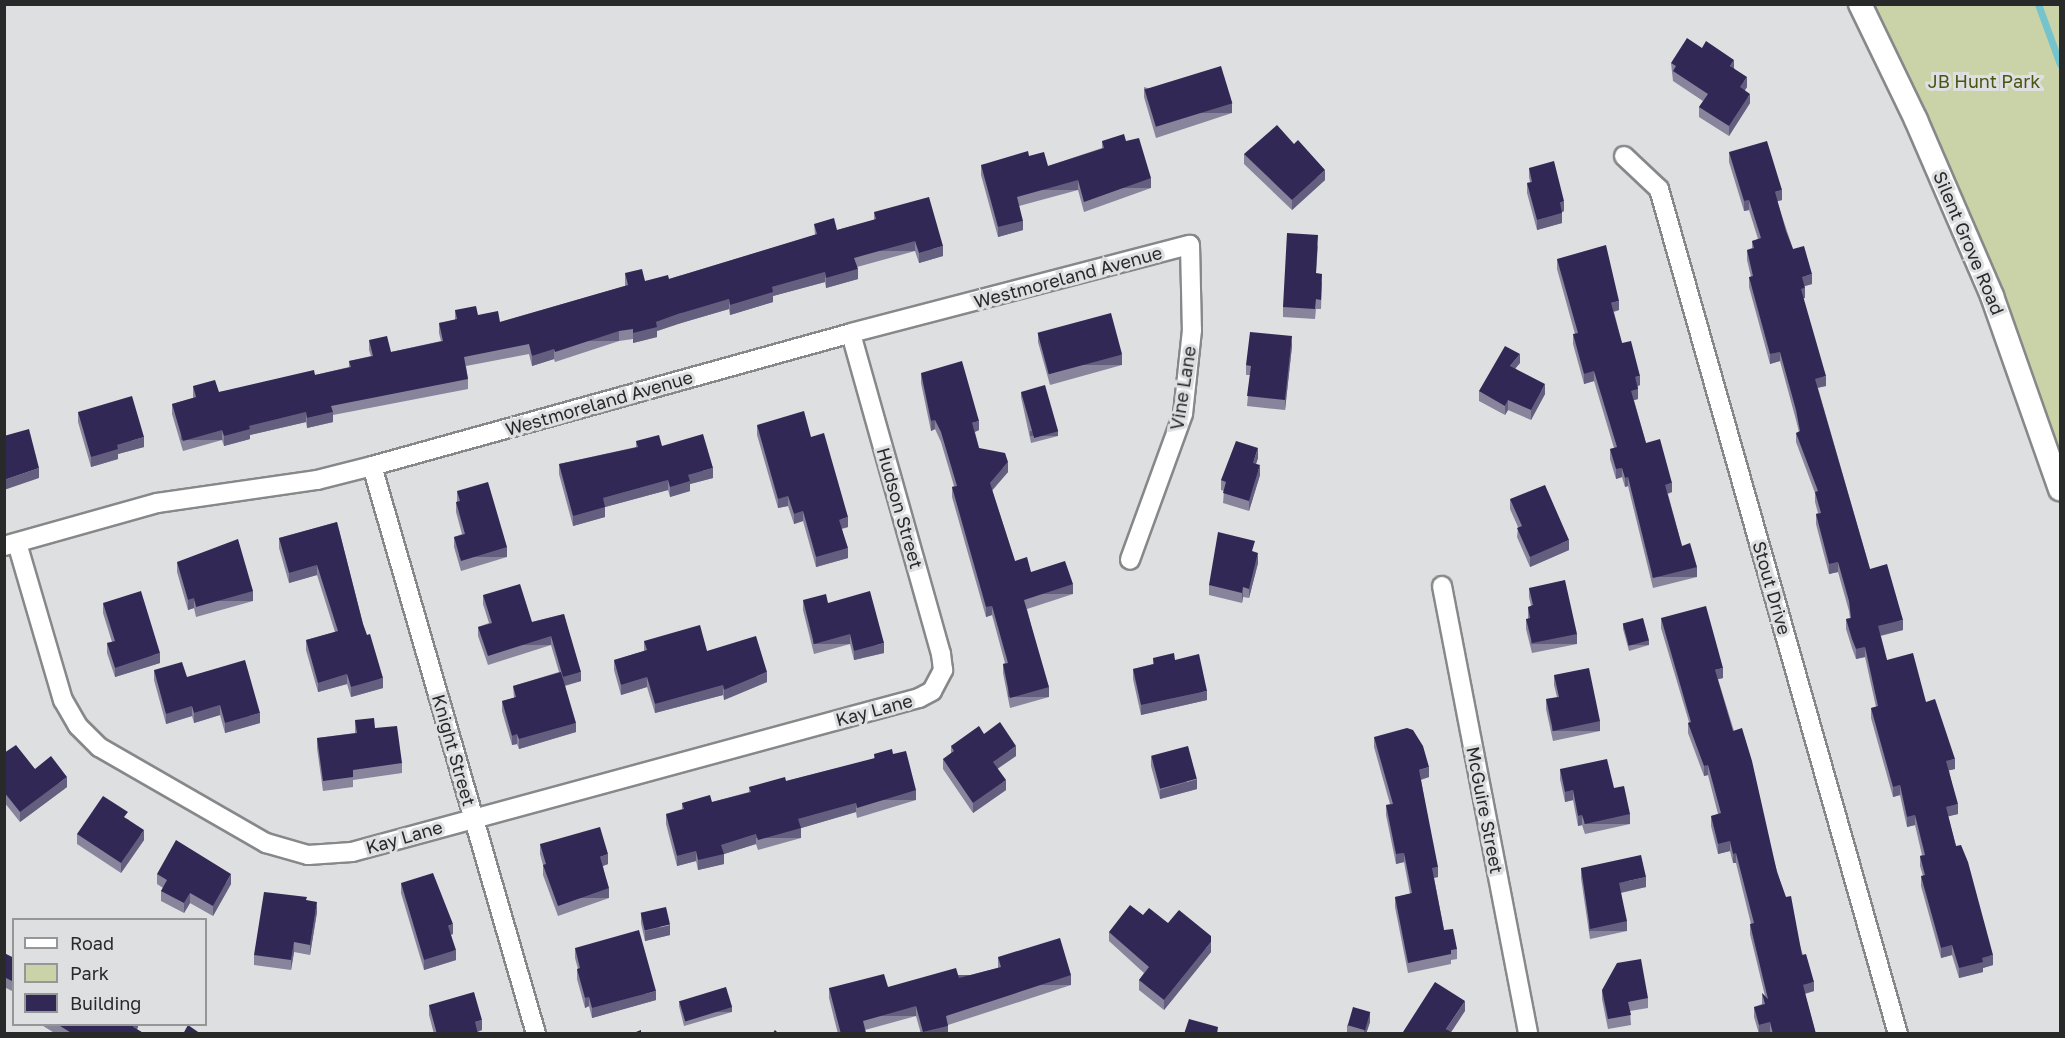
<!DOCTYPE html>
<html>
<head>
<meta charset="utf-8">
<style>
  body { margin:0 }
  #map { position:relative; width:2065px; height:1038px; overflow:hidden; background:#dddfe1; font-family:"Golos Text",sans-serif }
  div>[style] { position:absolute }
  .green>* { inset:0; background:#cad2a7 }
  .stream>* { height:7px; margin:-3.5px; padding:0 3.5px; transform-origin:3.5px; border-radius:3.5px; background:#74c3cd }
  .roads { filter:drop-shadow(2px 0 #86888a) drop-shadow(-2px 0 #86888a) drop-shadow(0 2px #86888a) drop-shadow(0 -2px #86888a) }
  .minor>* { height:18px; margin:-9px; padding:0 9px; transform-origin:9px; border-radius:9px; background:#fff }
  .tertiary>* { height:22px; margin:-11px; padding:0 11px; transform-origin:11px; border-radius:11px; background:#fff }
  .wall>* { inset:0; background:#87849b }
  .shaded-wall>* { inset:0; background:#655f7f; transform-origin:0 0 }
  .building>* { inset:0; background:#312855; transform-origin:0 0 }
  span { translate:-50% -50%; white-space:nowrap; text-align:center; line-height:1.15; -webkit-text-stroke:6px #dddfe1; paint-order:stroke }
  .park-label { font-size:18px; color:#4c5412 }
  .street-label { font-size:18px; color:#282929 }
  .frame { position:absolute; inset:0; border:6px solid #282929; pointer-events:none }
  .legend { position:absolute; left:12px; top:918px; width:195px; height:108px; box-sizing:border-box; background:#dddfe1; border:2px solid #959697; margin:0; padding:8px 10px; list-style:none; font-size:18px; color:#282929 }
  .legend li { display:flex; align-items:center; gap:12px; height:30px }
  .legend b { width:30px; border:2px solid #959697 }
</style>
</head>
<body>
<div id="map">
  <div class="green">
    <div style="clip-path:polygon(1860px 5px,2060px 5px,2060px 489px)"></div>
  </div>
  <div class="stream">
    <div style="left:2038px;top:4px;width:64px;rotate:69.9deg"></div>
  </div>
  <div class="roads">
    <div class="minor">
      <div style="left:1624px;top:156px;width:48px;rotate:43.3deg"></div>
      <div style="left:1659px;top:189px;width:878px;rotate:74.21deg"></div>
      <div style="left:372px;top:466px;width:591px;rotate:73.89deg"></div>
      <div style="left:17px;top:543px;width:164px;rotate:73.7deg"></div>
      <div style="left:63px;top:700px;width:30px;rotate:60deg"></div>
      <div style="left:78px;top:726px;width:30px;rotate:45deg"></div>
      <div style="left:99px;top:747px;width:193px;rotate:29.9deg"></div>
      <div style="left:266px;top:843px;width:44px;rotate:15.9deg"></div>
      <div style="left:308px;top:855px;width:44px;rotate:-3.9deg"></div>
      <div style="left:352px;top:852px;width:588px;rotate:-15.2deg"></div>
      <div style="left:919px;top:698px;width:15px;rotate:-28deg"></div>
      <div style="left:932px;top:691px;width:24px;rotate:-62deg"></div>
      <div style="left:943px;top:670px;width:16px;rotate:-97deg"></div>
      <div style="left:941px;top:654px;width:333px;rotate:-105.7deg"></div>
      <div style="left:4px;top:546px;width:159px;rotate:-15.7deg"></div>
      <div style="left:157px;top:503px;width:162px;rotate:-8.2deg"></div>
      <div style="left:317px;top:480px;width:57px;rotate:-14.3deg"></div>
      <div style="left:372px;top:466px;width:497px;rotate:-15.5deg"></div>
      <div style="left:851px;top:333px;width:350px;rotate:-14.6deg"></div>
      <div style="left:1190px;top:245px;width:85px;rotate:88.7deg"></div>
      <div style="left:1192px;top:330px;width:84px;rotate:96.1deg"></div>
      <div style="left:1183px;top:414px;width:155px;rotate:110deg"></div>
      <div style="left:1442px;top:586px;width:456px;rotate:79.1deg"></div>
    </div>
    <div class="tertiary">
      <div style="left:1860px;top:4px;width:129px;rotate:64.2deg"></div>
      <div style="left:1916px;top:120px;width:192px;rotate:66.6deg"></div>
      <div style="left:1992px;top:296px;width:205px;rotate:70.6deg"></div>
    </div>
  </div>
  <div class="wall">
    <div style="clip-path:polygon(1671px 63px,1734px 68px,1747px 87px,1745px 90px,1750px 103px,1729px 136px,1699px 117px,1699px 107px,1703px 101px,1673px 81px)"></div>
    <div style="clip-path:polygon(1144px 87px,1232px 113px,1156px 138px,1144px 97px)"></div>
    <div style="clip-path:polygon(1102px 141px,1126px 141px,1151px 188px,1084px 212px,1078px 190px,1019px 206px,1023px 230px,998px 237px,981px 175px,981px 165px,1029px 156px,1048px 166px,1102px 148px)"></div>
    <div style="clip-path:polygon(1729px 152px,1782px 200px,1777px 201px,1793px 249px,1812px 284px,1804px 286px,1805px 298px,1803px 298px,1826px 386px,1818px 388px,1870px 569px,1903px 630px,1881px 636px,1887px 660px,1926px 702px,1955px 769px,1949px 770px,1958px 814px,1948px 816px,1956px 846px,1993px 965px,1983px 968px,1983px 972px,1959px 978px,1952px 955px,1941px 958px,1921px 886px,1921px 876px,1923px 876px,1920px 866px,1920px 856px,1922px 855px,1915px 825px,1907px 827px,1900px 795px,1893px 797px,1871px 718px,1871px 708px,1876px 707px,1865px 657px,1856px 659px,1852px 648px,1846px 629px,1846px 619px,1850px 618px,1849px 611px,1838px 572px,1829px 574px,1816px 524px,1816px 514px,1818px 513px,1815px 502px,1815px 493px,1796px 442px,1796px 433px,1799px 432px,1796px 420px,1780px 361px,1770px 364px,1749px 287px,1749px 277px,1751px 277px,1747px 260px,1747px 250px,1752px 248px,1752px 241px,1758px 239px,1749px 210px,1744px 211px,1729px 162px)"></div>
    <div style="clip-path:polygon(1244px 154px,1325px 180px,1292px 210px,1244px 164px)"></div>
    <div style="clip-path:polygon(1529px 168px,1564px 211px,1562px 212px,1562px 223px,1537px 230px,1527px 193px,1527px 183px,1530px 182px,1529px 177px)"></div>
    <div style="clip-path:polygon(874px 212px,943px 256px,919px 263px,915px 251px,857px 267px,858px 279px,826px 288px,825px 282px,773px 296px,773px 302px,730px 315px,729px 309px,678px 324px,657px 331px,657px 337px,633px 343px,633px 339px,619px 341px,555px 362px,554px 359px,532px 366px,529px 354px,466px 366px,468px 379px,468px 389px,333px 415px,333px 422px,307px 428px,306px 422px,250px 435px,250px 439px,224px 446px,222px 440px,183px 451px,172px 414px,172px 404px,193px 398px,193px 386px,219px 392px,315px 375px,349px 367px,349px 361px,371px 356px,369px 350px,369px 340px,391px 352px,441px 341px,439px 333px,439px 323px,455px 320px,455px 310px,478px 315px,500px 322px,625px 286px,625px 273px,645px 281px,669px 279px,815px 235px,814px 224px,837px 230px,874px 220px)"></div>
    <div style="clip-path:polygon(1318px 245px,1316px 273px,1322px 283px,1321px 309px,1316px 309px,1315px 319px,1283px 317px,1283px 307px)"></div>
    <div style="clip-path:polygon(1557px 259px,1619px 310px,1614px 312px,1622px 343px,1640px 385px,1638px 386px,1638px 399px,1634px 400px,1646px 443px,1672px 492px,1668px 494px,1682px 546px,1697px 577px,1653px 588px,1628px 486px,1625px 487px,1622px 477px,1616px 479px,1610px 459px,1610px 449px,1614px 448px,1594px 381px,1584px 384px,1573px 344px,1573px 334px,1575px 334px,1557px 269px)"></div>
    <div style="clip-path:polygon(1038px 333px,1122px 365px,1050px 385px,1038px 342px)"></div>
    <div style="clip-path:polygon(1292px 346px,1285px 410px,1247px 406px,1250px 375px,1246px 375px,1246px 365px)"></div>
    <div style="clip-path:polygon(1520px 363px,1515px 368px,1545px 394px,1531px 420px,1508px 410px,1505px 415px,1479px 401px,1479px 391px)"></div>
    <div style="clip-path:polygon(921px 373px,979px 430px,975px 432px,979px 448px,1008px 472px,992px 490px,1015px 561px,1031px 572px,1073px 594px,1027px 609px,1049px 697px,1010px 708px,1003px 673px,1003px 664px,1005px 663px,992px 615px,986px 617px,952px 497px,952px 487px,954px 486px,941px 442px,935px 429px,931px 431px,921px 383px)"></div>
    <div style="clip-path:polygon(1021px 392px,1058px 436px,1031px 443px,1021px 397px)"></div>
    <div style="clip-path:polygon(78px 412px,144px 447px,118px 454px,118px 459px,91px 467px,78px 422px)"></div>
    <div style="clip-path:polygon(757px 425px,848px 527px,842px 529px,848px 558px,816px 567px,803px 521px,794px 524px,788px 506px,778px 508px,757px 435px)"></div>
    <div style="clip-path:polygon(636px 441px,662px 446px,713px 478px,690px 484px,690px 491px,670px 497px,668px 490px,605px 507px,605px 517px,573px 526px,559px 474px,559px 464px,636px 447px)"></div>
    <div style="clip-path:polygon(1258px 458px,1256px 464px,1260px 475px,1249px 511px,1223px 503px,1224px 491px,1221px 490px,1221px 480px)"></div>
    <div style="clip-path:polygon(457px 491px,507px 557px,461px 571px,454px 547px,454px 537px,462px 534px,456px 512px,456px 502px,457px 502px)"></div>
    <div style="clip-path:polygon(1510px 499px,1569px 550px,1530px 567px,1517px 537px,1518px 527px,1510px 509px)"></div>
    <div style="clip-path:polygon(337px 522px,363px 624px,383px 688px,351px 697px,347px 684px,318px 692px,306px 650px,306px 640px,335px 632px,317px 575px,289px 583px,279px 548px,279px 538px)"></div>
    <div style="clip-path:polygon(1255px 552px,1258px 563px,1249px 598px,1243px 597px,1242px 603px,1209px 595px,1209px 585px)"></div>
    <div style="clip-path:polygon(177px 562px,253px 601px,196px 617px,194px 608px,188px 610px,177px 572px)"></div>
    <div style="clip-path:polygon(1529px 588px,1577px 644px,1532px 653px,1526px 629px,1526px 619px,1528px 619px,1528px 607px,1531px 606px,1529px 597px)"></div>
    <div style="clip-path:polygon(483px 595px,532px 622px,564px 614px,581px 681px,565px 686px,576px 732px,519px 749px,517px 744px,512px 745px,502px 711px,502px 701px,514px 698px,513px 686px,559px 672px,551px 645px,488px 665px,478px 636px,478px 627px,489px 623px,483px 604px)"></div>
    <div style="clip-path:polygon(803px 600px,828px 603px,884px 653px,854px 660px,850px 644px,814px 654px,803px 610px)"></div>
    <div style="clip-path:polygon(103px 603px,160px 663px,115px 677px,107px 653px,107px 643px,112px 642px,103px 613px)"></div>
    <div style="clip-path:polygon(1661px 618px,1723px 678px,1718px 679px,1814px 991px,1805px 994px,1816px 1034px,1770px 1034px,1770px 1032px,1759px 1034px,1754px 1017px,1754px 1007px,1762px 1004px,1762px 993px,1765px 996px,1750px 934px,1750px 924px,1751px 924px,1736px 863px,1733px 863px,1730px 851px,1718px 854px,1711px 826px,1711px 816px,1718px 814px,1708px 775px,1704px 776px,1688px 733px,1688px 723px,1689px 722px,1661px 628px)"></div>
    <div style="clip-path:polygon(1623px 624px,1649px 645px,1629px 651px,1623px 629px)"></div>
    <div style="clip-path:polygon(644px 641px,707px 651px,767px 682px,724px 700px,723px 695px,655px 713px,647px 687px,621px 695px,614px 670px,614px 660px,644px 651px)"></div>
    <div style="clip-path:polygon(1153px 658px,1175px 660px,1207px 700px,1141px 715px,1133px 679px,1133px 669px,1153px 664px)"></div>
    <div style="clip-path:polygon(154px 670px,187px 677px,260px 723px,225px 733px,220px 715px,194px 723px,192px 716px,166px 724px,154px 680px)"></div>
    <div style="clip-path:polygon(1554px 675px,1600px 731px,1553px 741px,1546px 709px,1546px 699px,1557px 697px,1554px 685px)"></div>
    <div style="clip-path:polygon(355px 720px,375px 728px,402px 763px,402px 773px,353px 780px,353px 787px,323px 791px,317px 748px,317px 738px,355px 733px)"></div>
    <div style="clip-path:polygon(984px 734px,1016px 756px,997px 768px,1006px 790px,973px 813px,943px 769px,943px 759px,951px 753px,951px 746px)"></div>
    <div style="clip-path:polygon(1374px 737px,1429px 777px,1421px 780px,1438px 877px,1434px 878px,1444px 930px,1457px 949px,1457px 959px,1451px 960px,1451px 964px,1408px 973px,1395px 907px,1395px 897px,1410px 894px,1404px 862px,1396px 864px,1386px 815px,1386px 805px,1390px 804px,1374px 747px)"></div>
    <div style="clip-path:polygon(4px 753px,35px 769px,67px 787px,20px 822px,4px 802px)"></div>
    <div style="clip-path:polygon(874px 754px,893px 754px,916px 800px,857px 818px,856px 812px,801px 828px,801px 838px,758px 850px,756px 844px,724px 854px,724px 864px,698px 870px,696px 861px,677px 866px,666px 824px,666px 814px,682px 809px,682px 803px,712px 802px,749px 792px,749px 787px,786px 781px,874px 759px)"></div>
    <div style="clip-path:polygon(1151px 756px,1197px 789px,1160px 799px,1151px 766px)"></div>
    <div style="clip-path:polygon(1560px 769px,1614px 788px,1630px 824px,1585px 834px,1582px 825px,1578px 826px,1573px 800px,1565px 802px,1560px 779px)"></div>
    <div style="clip-path:polygon(128px 819px,144px 840px,121px 873px,77px 844px,77px 834px)"></div>
    <div style="clip-path:polygon(540px 844px,608px 864px,603px 866px,609px 898px,558px 916px,543px 875px,543px 865px,540px 854px)"></div>
    <div style="clip-path:polygon(1581px 868px,1646px 887px,1621px 893px,1627px 931px,1590px 939px,1581px 878px)"></div>
    <div style="clip-path:polygon(157px 874px,231px 884px,213px 916px,190px 903px,184px 913px,161px 901px,161px 891px,163px 888px,157px 884px)"></div>
    <div style="clip-path:polygon(401px 883px,453px 934px,451px 935px,456px 960px,424px 970px,401px 893px)"></div>
    <div style="clip-path:polygon(307px 900px,317px 912px,310px 955px,294px 952px,291px 970px,254px 965px,254px 955px)"></div>
    <div style="clip-path:polygon(641px 913px,670px 935px,645px 941px,641px 923px)"></div>
    <div style="clip-path:polygon(1143px 915px,1168px 923px,1211px 952px,1164px 1010px,1139px 990px,1139px 980px,1144px 973px,1109px 941px,1109px 932px)"></div>
    <div style="clip-path:polygon(575px 948px,656px 1000px,592px 1018px,589px 1006px,585px 1008px,577px 979px,577px 969px,578px 969px,575px 958px)"></div>
    <div style="clip-path:polygon(4px 953px,14px 958px,14px 992px,4px 987px)"></div>
    <div style="clip-path:polygon(998px 957px,1071px 985px,948px 1025px,948px 1034px,921px 1034px,916px 1016px,865px 1030px,866px 1034px,838px 1034px,829px 998px,829px 988px,888px 987px,959px 978px,998px 968px)"></div>
    <div style="clip-path:polygon(1602px 990px,1648px 998px,1648px 1008px,1630px 1011px,1631px 1025px,1608px 1029px,1602px 999px)"></div>
    <div style="clip-path:polygon(679px 1001px,732px 1012px,684px 1026px,679px 1006px)"></div>
    <div style="clip-path:polygon(429px 1005px,482px 1030px,478px 1032px,478px 1034px,434px 1034px,429px 1015px)"></div>
    <div style="clip-path:polygon(1370px 1022px,1366px 1034px,1347px 1034px,1347px 1025px)"></div>
    <div style="clip-path:polygon(40px 1024px,138px 1024px,137px 1029px,145px 1034px,56px 1034px)"></div>
  </div>
  <div class="shaded-wall">
    <div style="clip-path:polygon(1734px 60px,1734px 70px,1730px 66px)"></div>
    <div style="clip-path:polygon(1747px 77px,1747px 87px,1740px 97px,1740px 87px)"></div>
    <div style="clip-path:polygon(1750px 94px,1750px 103px,1729px 136px,1729px 126px)"></div>
    <div style="left:1232px;top:103px;width:10px;height:80px;rotate:90deg"></div>
    <div style="clip-path:polygon(1325px 170px,1325px 180px,1292px 210px,1292px 200px)"></div>
    <div style="left:1151px;top:178px;width:10px;height:71px;rotate:90deg"></div>
    <div style="left:1078px;top:180px;width:10px;height:63px;rotate:90deg"></div>
    <div style="clip-path:polygon(1782px 190px,1782px 200px,1775px 202px,1775px 192px)"></div>
    <div style="clip-path:polygon(1749px 200px,1749px 210px,1744px 211px,1744px 201px)"></div>
    <div style="clip-path:polygon(1564px 201px,1564px 211px,1560px 213px,1560px 203px)"></div>
    <div style="clip-path:polygon(1562px 213px,1562px 223px,1537px 230px,1537px 220px)"></div>
    <div style="clip-path:polygon(1023px 221px,1023px 230px,998px 237px,998px 227px)"></div>
    <div style="left:915px;top:241px;width:10px;height:63px;rotate:90deg"></div>
    <div style="clip-path:polygon(943px 246px,943px 256px,919px 263px,919px 253px)"></div>
    <div style="clip-path:polygon(858px 269px,858px 279px,826px 288px,826px 278px)"></div>
    <div style="clip-path:polygon(825px 272px,825px 282px,773px 296px,773px 302px,730px 315px,730px 305px,772px 287px)"></div>
    <div style="clip-path:polygon(1812px 274px,1812px 284px,1802px 287px,1802px 277px)"></div>
    <div style="clip-path:polygon(1805px 288px,1805px 298px,1801px 299px,1801px 289px)"></div>
    <div style="clip-path:polygon(729px 299px,729px 309px,678px 324px,657px 331px,657px 337px,633px 343px,633px 333px,656px 322px,678px 314px)"></div>
    <div style="clip-path:polygon(1619px 301px,1619px 310px,1611px 312px,1611px 303px)"></div>
    <div style="left:619px;top:331px;width:10px;height:67px;rotate:90deg"></div>
    <div style="clip-path:polygon(1292px 336px,1292px 346px,1285px 410px,1285px 400px)"></div>
    <div style="clip-path:polygon(554px 349px,554px 359px,532px 366px,532px 356px)"></div>
    <div style="clip-path:polygon(1780px 352px,1780px 361px,1770px 364px,1770px 354px)"></div>
    <div style="clip-path:polygon(1520px 354px,1520px 363px,1510px 375px,1510px 366px)"></div>
    <div style="left:1122px;top:355px;width:10px;height:75px;rotate:90deg"></div>
    <div style="clip-path:polygon(1594px 371px,1594px 381px,1584px 384px,1584px 374px)"></div>
    <div style="clip-path:polygon(1640px 376px,1640px 385px,1635px 387px,1635px 377px)"></div>
    <div style="clip-path:polygon(1826px 376px,1826px 386px,1815px 388px,1815px 379px)"></div>
    <div style="clip-path:polygon(1545px 384px,1545px 394px,1531px 420px,1531px 410px)"></div>
    <div style="clip-path:polygon(1638px 389px,1638px 399px,1631px 401px,1631px 391px)"></div>
    <div style="clip-path:polygon(1508px 400px,1508px 410px,1505px 415px,1505px 406px)"></div>
    <div style="clip-path:polygon(306px 412px,306px 422px,250px 435px,250px 439px,224px 446px,224px 436px,249px 426px)"></div>
    <div style="clip-path:polygon(333px 412px,333px 422px,307px 428px,307px 418px)"></div>
    <div style="clip-path:polygon(935px 420px,935px 429px,931px 431px,931px 421px)"></div>
    <div style="clip-path:polygon(979px 421px,979px 430px,972px 433px,972px 423px)"></div>
    <div style="left:222px;top:430px;width:10px;height:41px;rotate:90deg"></div>
    <div style="left:1058px;top:431px;width:5px;height:28px;rotate:90deg"></div>
    <div style="clip-path:polygon(144px 437px,144px 447px,118px 454px,118px 459px,91px 467px,91px 457px,117px 445px)"></div>
    <div style="clip-path:polygon(1258px 448px,1258px 458px,1253px 473px,1253px 463px)"></div>
    <div style="clip-path:polygon(1008px 462px,1008px 472px,990px 493px,990px 483px)"></div>
    <div style="clip-path:polygon(1260px 465px,1260px 475px,1249px 511px,1249px 501px)"></div>
    <div style="clip-path:polygon(39px 468px,39px 478px,4px 490px,4px 480px)"></div>
    <div style="clip-path:polygon(713px 468px,713px 478px,690px 484px,690px 491px,670px 497px,670px 487px,688px 475px)"></div>
    <div style="clip-path:polygon(1622px 468px,1622px 477px,1616px 479px,1616px 469px)"></div>
    <div style="clip-path:polygon(1628px 477px,1628px 486px,1625px 487px,1625px 478px)"></div>
    <div style="clip-path:polygon(668px 480px,668px 490px,605px 507px,605px 517px,573px 526px,573px 516px,603px 498px)"></div>
    <div style="clip-path:polygon(1672px 483px,1672px 492px,1665px 494px,1665px 485px)"></div>
    <div style="clip-path:polygon(788px 496px,788px 506px,778px 508px,778px 499px)"></div>
    <div style="clip-path:polygon(803px 511px,803px 521px,794px 524px,794px 514px)"></div>
    <div style="clip-path:polygon(848px 517px,848px 527px,839px 529px,839px 520px)"></div>
    <div style="clip-path:polygon(1569px 540px,1569px 550px,1530px 567px,1530px 557px)"></div>
    <div style="left:507px;top:547px;width:10px;height:48px;rotate:90deg"></div>
    <div style="clip-path:polygon(848px 548px,848px 558px,816px 567px,816px 557px)"></div>
    <div style="clip-path:polygon(1258px 553px,1258px 563px,1249px 598px,1249px 589px)"></div>
    <div style="clip-path:polygon(1838px 562px,1838px 572px,1829px 574px,1829px 564px)"></div>
    <div style="clip-path:polygon(317px 565px,317px 575px,289px 583px,289px 573px)"></div>
    <div style="left:1697px;top:567px;width:10px;height:45px;rotate:90deg"></div>
    <div style="left:1073px;top:584px;width:10px;height:52px;rotate:90deg"></div>
    <div style="clip-path:polygon(1243px 587px,1243px 597px,1242px 603px,1242px 593px)"></div>
    <div style="left:253px;top:591px;width:10px;height:59px;rotate:90deg"></div>
    <div style="clip-path:polygon(194px 598px,194px 608px,188px 610px,188px 600px)"></div>
    <div style="clip-path:polygon(992px 606px,992px 615px,986px 617px,986px 607px)"></div>
    <div style="clip-path:polygon(1903px 620px,1903px 630px,1878px 636px,1878px 626px)"></div>
    <div style="left:850px;top:634px;width:10px;height:37px;rotate:90deg"></div>
    <div style="left:1577px;top:634px;width:10px;height:46px;rotate:90deg"></div>
    <div style="left:551px;top:636px;width:9px;height:66px;rotate:90deg"></div>
    <div style="left:1649px;top:640px;width:5px;height:21px;rotate:90deg"></div>
    <div style="clip-path:polygon(884px 643px,884px 653px,854px 660px,854px 651px)"></div>
    <div style="clip-path:polygon(1865px 647px,1865px 657px,1856px 659px,1856px 649px)"></div>
    <div style="clip-path:polygon(160px 653px,160px 663px,115px 677px,115px 668px)"></div>
    <div style="clip-path:polygon(1723px 668px,1723px 678px,1715px 680px,1715px 670px)"></div>
    <div style="clip-path:polygon(581px 672px,581px 681px,563px 686px,563px 677px)"></div>
    <div style="clip-path:polygon(767px 672px,767px 682px,724px 700px,724px 690px)"></div>
    <div style="clip-path:polygon(347px 674px,347px 684px,318px 692px,318px 683px)"></div>
    <div style="clip-path:polygon(647px 677px,647px 687px,621px 695px,621px 685px)"></div>
    <div style="clip-path:polygon(383px 678px,383px 688px,351px 697px,351px 687px)"></div>
    <div style="clip-path:polygon(723px 685px,723px 695px,655px 713px,655px 704px)"></div>
    <div style="left:1049px;top:687px;width:10px;height:41px;rotate:90deg"></div>
    <div style="clip-path:polygon(1207px 691px,1207px 700px,1141px 715px,1141px 705px)"></div>
    <div style="clip-path:polygon(220px 705px,220px 715px,194px 723px,194px 713px)"></div>
    <div style="clip-path:polygon(192px 706px,192px 716px,166px 724px,166px 714px)"></div>
    <div style="clip-path:polygon(260px 713px,260px 723px,225px 733px,225px 723px)"></div>
    <div style="left:1600px;top:721px;width:10px;height:48px;rotate:90deg"></div>
    <div style="clip-path:polygon(576px 723px,576px 732px,519px 749px,519px 739px)"></div>
    <div style="clip-path:polygon(517px 734px,517px 744px,512px 745px,512px 736px)"></div>
    <div style="clip-path:polygon(1016px 746px,1016px 756px,993px 772px,993px 762px)"></div>
    <div style="clip-path:polygon(1955px 759px,1955px 769px,1946px 771px,1946px 761px)"></div>
    <div style="clip-path:polygon(1708px 765px,1708px 775px,1704px 776px,1704px 766px)"></div>
    <div style="clip-path:polygon(1429px 767px,1429px 777px,1419px 780px,1419px 770px)"></div>
    <div style="clip-path:polygon(67px 777px,67px 787px,20px 822px,20px 812px)"></div>
    <div style="clip-path:polygon(1197px 779px,1197px 789px,1160px 799px,1160px 790px)"></div>
    <div style="clip-path:polygon(1006px 780px,1006px 790px,973px 813px,973px 803px)"></div>
    <div style="clip-path:polygon(1900px 785px,1900px 795px,1893px 797px,1893px 787px)"></div>
    <div style="left:916px;top:790px;width:10px;height:62px;rotate:90deg"></div>
    <div style="clip-path:polygon(1573px 790px,1573px 800px,1565px 802px,1565px 792px)"></div>
    <div style="clip-path:polygon(856px 803px,856px 812px,798px 829px,798px 819px)"></div>
    <div style="clip-path:polygon(1958px 804px,1958px 814px,1946px 817px,1946px 807px)"></div>
    <div style="left:1630px;top:814px;width:10px;height:46px;rotate:90deg"></div>
    <div style="clip-path:polygon(1582px 815px,1582px 825px,1578px 826px,1578px 816px)"></div>
    <div style="clip-path:polygon(1915px 815px,1915px 825px,1907px 827px,1907px 817px)"></div>
    <div style="left:801px;top:828px;width:10px;height:45px;rotate:90deg"></div>
    <div style="clip-path:polygon(144px 830px,144px 840px,121px 873px,121px 863px)"></div>
    <div style="clip-path:polygon(756px 834px,756px 844px,724px 854px,724px 864px,698px 870px,698px 860px,721px 845px)"></div>
    <div style="clip-path:polygon(1730px 841px,1730px 851px,1718px 854px,1718px 844px)"></div>
    <div style="clip-path:polygon(696px 851px,696px 861px,677px 866px,677px 856px)"></div>
    <div style="clip-path:polygon(1404px 853px,1404px 862px,1396px 864px,1396px 854px)"></div>
    <div style="left:1736px;top:853px;width:10px;height:3px;rotate:90deg"></div>
    <div style="clip-path:polygon(608px 854px,608px 864px,600px 867px,600px 857px)"></div>
    <div style="clip-path:polygon(1438px 867px,1438px 877px,1432px 878px,1432px 868px)"></div>
    <div style="clip-path:polygon(231px 874px,231px 884px,213px 916px,213px 906px)"></div>
    <div style="clip-path:polygon(1646px 877px,1646px 887px,1619px 893px,1619px 883px)"></div>
    <div style="left:609px;top:888px;width:10px;height:54px;rotate:90deg"></div>
    <div style="clip-path:polygon(190px 893px,190px 903px,184px 913px,184px 903px)"></div>
    <div style="clip-path:polygon(317px 902px,317px 912px,310px 955px,310px 945px)"></div>
    <div style="left:1627px;top:921px;width:10px;height:38px;rotate:90deg"></div>
    <div style="clip-path:polygon(453px 924px,453px 934px,448px 935px,448px 926px)"></div>
    <div style="clip-path:polygon(670px 925px,670px 935px,645px 941px,645px 931px)"></div>
    <div style="clip-path:polygon(294px 942px,294px 952px,291px 970px,291px 960px)"></div>
    <div style="clip-path:polygon(1211px 942px,1211px 952px,1164px 1010px,1164px 1000px)"></div>
    <div style="clip-path:polygon(1952px 945px,1952px 955px,1941px 958px,1941px 948px)"></div>
    <div style="clip-path:polygon(456px 950px,456px 960px,424px 970px,424px 960px)"></div>
    <div style="clip-path:polygon(1993px 955px,1993px 965px,1983px 968px,1983px 972px,1959px 978px,1959px 968px,1982px 958px)"></div>
    <div style="left:1071px;top:975px;width:10px;height:132px;rotate:90deg"></div>
    <div style="clip-path:polygon(1814px 982px,1814px 991px,1803px 994px,1803px 985px)"></div>
    <div style="clip-path:polygon(656px 991px,656px 1000px,592px 1018px,592px 1008px)"></div>
    <div style="clip-path:polygon(589px 997px,589px 1006px,585px 1008px,585px 998px)"></div>
    <div style="clip-path:polygon(1465px 1001px,1465px 1011px,1450px 1034px,1446px 1029px)"></div>
    <div style="left:916px;top:1006px;width:10px;height:55px;rotate:90deg"></div>
    <div style="left:732px;top:1007px;width:5px;height:50px;rotate:90deg"></div>
    <div style="clip-path:polygon(1370px 1012px,1370px 1022px,1366px 1034px,1364px 1034px,1364px 1030px)"></div>
    <div style="clip-path:polygon(482px 1020px,482px 1030px,475px 1032px,475px 1022px)"></div>
    <div style="clip-path:polygon(1770px 1022px,1770px 1032px,1759px 1034px,1759px 1025px)"></div>
    <div style="clip-path:polygon(134px 1024px,138px 1024px,138px 1027px,135px 1034px,133px 1027px)"></div>
    <div style="clip-path:polygon(948px 1026px,948px 1034px,923px 1034px,923px 1032px)"></div>
  </div>
  <div class="building">
    <div style="clip-path:polygon(1687px 38px,1702px 48px,1706px 41px,1734px 60px,1730px 66px,1747px 77px,1740px 87px,1750px 94px,1729px 126px,1699px 107px,1708px 94px,1673px 71px,1676px 66px,1671px 63px)"></div>
    <div style="left:1221px;top:66px;width:39px;height:80px;rotate:73deg"></div>
    <div style="clip-path:polygon(1277px 125px,1294px 144px,1298px 140px,1325px 170px,1292px 200px,1244px 154px)"></div>
    <div style="clip-path:polygon(1124px 134px,1126px 141px,1139px 138px,1151px 178px,1084px 202px,1078px 180px,1017px 197px,1023px 221px,998px 227px,981px 165px,1028px 151px,1029px 156px,1044px 152px,1048px 166px,1104px 148px,1102px 141px)"></div>
    <div style="clip-path:polygon(1767px 141px,1782px 190px,1775px 192px,1786px 231px,1793px 249px,1804px 246px,1812px 274px,1802px 277px,1805px 288px,1801px 289px,1826px 376px,1815px 379px,1870px 569px,1887px 564px,1903px 620px,1878px 626px,1887px 660px,1913px 653px,1926px 702px,1935px 699px,1955px 759px,1946px 761px,1958px 804px,1946px 807px,1956px 846px,1961px 845px,1968px 862px,1993px 955px,1982px 958px,1983px 962px,1959px 968px,1952px 945px,1941px 948px,1921px 876px,1925px 875px,1920px 856px,1925px 855px,1915px 815px,1907px 817px,1900px 785px,1893px 787px,1871px 708px,1878px 706px,1865px 647px,1856px 649px,1852px 639px,1846px 619px,1851px 618px,1849px 601px,1838px 562px,1829px 564px,1816px 514px,1821px 513px,1815px 492px,1818px 491px,1796px 433px,1800px 431px,1796px 410px,1780px 352px,1770px 354px,1749px 277px,1753px 276px,1747px 250px,1754px 248px,1752px 241px,1761px 238px,1749px 200px,1744px 201px,1729px 152px)"></div>
    <div style="clip-path:polygon(1554px 161px,1564px 201px,1560px 203px,1562px 213px,1537px 220px,1527px 183px,1532px 182px,1529px 168px)"></div>
    <div style="clip-path:polygon(929px 197px,943px 246px,919px 253px,915px 241px,854px 258px,858px 269px,826px 278px,825px 272px,772px 287px,773px 292px,730px 305px,729px 299px,678px 314px,656px 322px,657px 327px,633px 333px,633px 329px,619px 331px,555px 352px,554px 349px,532px 356px,529px 344px,464px 357px,468px 379px,331px 406px,333px 412px,307px 418px,306px 412px,249px 426px,250px 429px,224px 436px,222px 430px,183px 441px,172px 404px,196px 397px,193px 386px,215px 380px,219px 392px,314px 370px,315px 375px,351px 367px,349px 361px,373px 356px,369px 340px,387px 336px,391px 352px,443px 341px,439px 323px,457px 319px,455px 310px,476px 306px,478px 315px,498px 311px,500px 322px,628px 285px,625px 273px,642px 269px,645px 281px,668px 275px,669px 279px,817px 234px,814px 224px,834px 218px,837px 230px,876px 219px,874px 212px)"></div>
    <div style="clip-path:polygon(1287px 233px,1318px 235px,1316px 273px,1322px 274px,1321px 300px,1316px 299px,1315px 309px,1283px 307px)"></div>
    <div style="clip-path:polygon(1606px 245px,1619px 301px,1611px 303px,1622px 343px,1631px 341px,1640px 376px,1635px 377px,1638px 389px,1631px 391px,1646px 443px,1660px 439px,1672px 483px,1665px 485px,1682px 546px,1690px 543px,1697px 567px,1653px 578px,1628px 477px,1625px 478px,1622px 468px,1616px 469px,1610px 449px,1617px 447px,1594px 371px,1584px 374px,1573px 334px,1578px 333px,1557px 259px)"></div>
    <div style="left:1111px;top:313px;width:43px;height:76px;rotate:75deg"></div>
    <div style="clip-path:polygon(1250px 332px,1292px 336px,1285px 400px,1247px 396px,1251px 366px,1246px 365px)"></div>
    <div style="clip-path:polygon(1505px 346px,1520px 354px,1510px 366px,1545px 384px,1531px 410px,1508px 400px,1505px 406px,1479px 391px)"></div>
    <div style="clip-path:polygon(962px 361px,979px 421px,972px 423px,979px 448px,1005px 453px,1008px 462px,990px 483px,1015px 561px,1027px 557px,1031px 572px,1065px 561px,1073px 584px,1024px 600px,1049px 687px,1010px 698px,1003px 664px,1008px 663px,992px 606px,986px 607px,952px 487px,957px 486px,941px 432px,935px 420px,931px 421px,921px 373px)"></div>
    <div style="left:1045px;top:385px;width:48px;height:25px;rotate:74deg"></div>
    <div style="clip-path:polygon(132px 396px,144px 437px,117px 445px,118px 449px,91px 457px,78px 412px)"></div>
    <div style="clip-path:polygon(804px 411px,811px 437px,824px 433px,848px 517px,839px 520px,848px 548px,816px 557px,803px 511px,794px 514px,788px 496px,778px 499px,757px 425px)"></div>
    <div style="clip-path:polygon(29px 429px,39px 468px,4px 480px,4px 436px)"></div>
    <div style="clip-path:polygon(703px 434px,713px 468px,688px 475px,690px 481px,670px 487px,668px 480px,603px 498px,605px 507px,573px 516px,559px 464px,638px 447px,636px 441px,659px 435px,662px 446px)"></div>
    <div style="clip-path:polygon(1236px 441px,1258px 448px,1253px 463px,1260px 465px,1249px 501px,1223px 493px,1226px 482px,1221px 480px)"></div>
    <div style="clip-path:polygon(488px 482px,507px 547px,461px 561px,454px 537px,465px 534px,456px 502px,460px 501px,457px 491px)"></div>
    <div style="clip-path:polygon(1545px 485px,1569px 540px,1530px 557px,1517px 528px,1522px 526px,1510px 499px)"></div>
    <div style="clip-path:polygon(337px 522px,363px 624px,367px 635px,370px 634px,383px 678px,351px 687px,347px 674px,318px 683px,306px 640px,338px 631px,317px 565px,289px 573px,279px 538px)"></div>
    <div style="clip-path:polygon(1218px 532px,1255px 541px,1252px 551px,1258px 553px,1249px 589px,1243px 587px,1242px 593px,1209px 585px)"></div>
    <div style="clip-path:polygon(238px 539px,253px 591px,196px 607px,194px 598px,188px 600px,177px 562px)"></div>
    <div style="clip-path:polygon(1565px 580px,1577px 634px,1532px 643px,1526px 619px,1530px 618px,1528px 607px,1533px 605px,1529px 588px)"></div>
    <div style="clip-path:polygon(520px 584px,532px 622px,564px 614px,581px 672px,563px 677px,551px 636px,488px 656px,478px 627px,492px 623px,483px 595px)"></div>
    <div style="clip-path:polygon(141px 591px,160px 653px,115px 668px,107px 643px,115px 641px,103px 603px)"></div>
    <div style="clip-path:polygon(870px 591px,884px 643px,854px 651px,850px 634px,814px 644px,803px 600px,826px 594px,828px 603px)"></div>
    <div style="clip-path:polygon(1706px 606px,1723px 668px,1715px 670px,1733px 731px,1742px 728px,1752px 761px,1777px 872px,1786px 897px,1791px 896px,1802px 955px,1806px 954px,1814px 982px,1803px 985px,1816px 1034px,1773px 1034px,1770px 1022px,1759px 1025px,1754px 1007px,1765px 1004px,1762px 993px,1768px 999px,1750px 924px,1754px 923px,1736px 853px,1733px 854px,1730px 841px,1718px 844px,1711px 816px,1721px 813px,1708px 765px,1704px 766px,1688px 723px,1691px 722px,1661px 618px)"></div>
    <div style="left:1643px;top:618px;width:23px;height:21px;rotate:75deg"></div>
    <div style="clip-path:polygon(700px 625px,707px 651px,756px 636px,767px 672px,724px 690px,723px 685px,655px 704px,647px 677px,621px 685px,614px 660px,647px 650px,644px 641px)"></div>
    <div style="clip-path:polygon(1174px 653px,1175px 660px,1199px 654px,1207px 691px,1141px 705px,1133px 669px,1154px 664px,1153px 658px)"></div>
    <div style="clip-path:polygon(245px 660px,260px 713px,225px 723px,220px 705px,194px 713px,192px 706px,166px 714px,154px 670px,182px 662px,187px 677px)"></div>
    <div style="clip-path:polygon(1589px 668px,1600px 721px,1553px 731px,1546px 699px,1559px 697px,1554px 675px)"></div>
    <div style="clip-path:polygon(561px 672px,576px 723px,519px 739px,517px 734px,512px 736px,502px 701px,516px 697px,513px 686px)"></div>
    <div style="clip-path:polygon(374px 718px,375px 728px,397px 726px,402px 763px,353px 770px,353px 777px,323px 781px,317px 738px,357px 733px,355px 720px)"></div>
    <div style="clip-path:polygon(1000px 722px,1016px 746px,993px 762px,1006px 780px,973px 803px,943px 759px,954px 751px,951px 746px,979px 726px,984px 734px)"></div>
    <div style="clip-path:polygon(1407px 728px,1413px 730px,1423px 746px,1429px 767px,1419px 770px,1438px 867px,1432px 868px,1444px 930px,1453px 929px,1457px 949px,1451px 950px,1451px 954px,1408px 963px,1395px 897px,1412px 893px,1404px 853px,1396px 854px,1386px 805px,1393px 804px,1374px 737px)"></div>
    <div style="clip-path:polygon(16px 745px,35px 769px,51px 756px,67px 777px,20px 812px,4px 792px,4px 753px)"></div>
    <div style="left:1188px;top:746px;width:34px;height:38px;rotate:75deg"></div>
    <div style="clip-path:polygon(892px 749px,893px 754px,906px 751px,916px 790px,857px 808px,856px 803px,798px 819px,801px 828px,758px 840px,756px 834px,721px 845px,724px 854px,698px 860px,696px 851px,677px 856px,666px 814px,684px 809px,682px 803px,710px 795px,712px 802px,751px 792px,749px 787px,785px 777px,786px 781px,875px 758px,874px 754px)"></div>
    <div style="clip-path:polygon(1607px 759px,1614px 788px,1624px 786px,1630px 814px,1585px 824px,1582px 815px,1578px 816px,1573px 790px,1565px 792px,1560px 769px)"></div>
    <div style="clip-path:polygon(103px 796px,128px 812px,124px 817px,144px 830px,121px 863px,77px 834px)"></div>
    <div style="clip-path:polygon(600px 827px,608px 854px,600px 857px,609px 888px,558px 906px,543px 865px,546px 864px,540px 844px)"></div>
    <div style="clip-path:polygon(176px 840px,231px 874px,213px 906px,190px 893px,184px 903px,161px 891px,167px 880px,157px 874px)"></div>
    <div style="clip-path:polygon(1641px 855px,1646px 877px,1619px 883px,1627px 921px,1590px 929px,1581px 868px)"></div>
    <div style="clip-path:polygon(433px 873px,453px 924px,448px 926px,456px 950px,424px 960px,401px 883px)"></div>
    <div style="clip-path:polygon(264px 892px,307px 897px,306px 900px,317px 902px,310px 945px,294px 942px,291px 960px,254px 955px)"></div>
    <div style="clip-path:polygon(1130px 905px,1143px 915px,1149px 908px,1168px 923px,1179px 910px,1211px 936px,1211px 942px,1164px 1000px,1139px 980px,1149px 967px,1109px 932px)"></div>
    <div style="left:666px;top:907px;width:18px;height:26px;rotate:77deg"></div>
    <div style="clip-path:polygon(639px 930px,656px 991px,592px 1008px,589px 997px,585px 998px,577px 969px,580px 968px,575px 948px)"></div>
    <div style="clip-path:polygon(1060px 938px,1071px 975px,946px 1016px,948px 1026px,923px 1032px,916px 1006px,863px 1021px,866px 1033px,841px 1034px,829px 988px,884px 974px,888px 987px,956px 968px,959px 978px,1001px 967px,998px 957px)"></div>
    <div style="clip-path:polygon(4px 953px,14px 958px,14px 982px,4px 977px)"></div>
    <div style="clip-path:polygon(1641px 959px,1648px 998px,1628px 1002px,1631px 1015px,1608px 1019px,1602px 990px,1617px 963px)"></div>
    <div style="clip-path:polygon(1435px 982px,1465px 1001px,1446px 1029px,1454px 1034px,1406px 1034px,1403px 1032px)"></div>
    <div style="left:726px;top:987px;width:21px;height:49px;rotate:73deg"></div>
    <div style="clip-path:polygon(474px 992px,482px 1020px,475px 1022px,478px 1034px,437px 1034px,429px 1005px)"></div>
    <div style="left:1353px;top:1007px;width:18px;height:19px;rotate:16deg"></div>
    <div style="clip-path:polygon(1189px 1019px,1218px 1027px,1217px 1034px,1184px 1034px)"></div>
    <div style="clip-path:polygon(57px 1024px,134px 1024px,133px 1027px,145px 1034px,73px 1034px)"></div>
    <div style="clip-path:polygon(188px 1025px,201px 1034px,183px 1034px)"></div>
    <div style="clip-path:polygon(641px 1030px,641px 1034px,631px 1034px)"></div>
    <div style="clip-path:polygon(775px 1030px,779px 1034px,772px 1034px)"></div>
  </div>
  <div class="park-label">
    <span style="left:1984px;top:81px">JB Hunt Park</span>
  </div>
  <div class="street-label">
    <span style="left:1969px;top:243px;rotate:67deg">Silent Grove Road</span>
    <span style="left:1068px;top:277px;rotate:-15deg">Westmoreland Avenue</span>
    <span style="left:1183px;top:388px;rotate:-81deg">Vine Lane</span>
    <span style="left:599px;top:403px;rotate:-16deg">Westmoreland Avenue</span>
    <span style="left:900px;top:508px;rotate:74deg">Hudson Street</span>
    <span style="left:1772px;top:588px;rotate:74deg">Stout Drive</span>
    <span style="left:874px;top:710px;rotate:-15deg">Kay Lane</span>
    <span style="left:454px;top:750px;rotate:74deg">Knight Street</span>
    <span style="left:1485px;top:810px;rotate:79deg">McGuire Street</span>
    <span style="left:404px;top:837px;rotate:-16deg">Kay Lane</span>
  </div>
  <div class="frame"></div>
  <ul class="legend">
  <li><b style="height:8px;background:#fff"></b>Road</li>
  <li><b style="height:16px;background:#cad2a7"></b>Park</li>
  <li><b style="height:16px;background:#312855"></b>Building</li>
  </ul>
</div>
</body>
</html>
